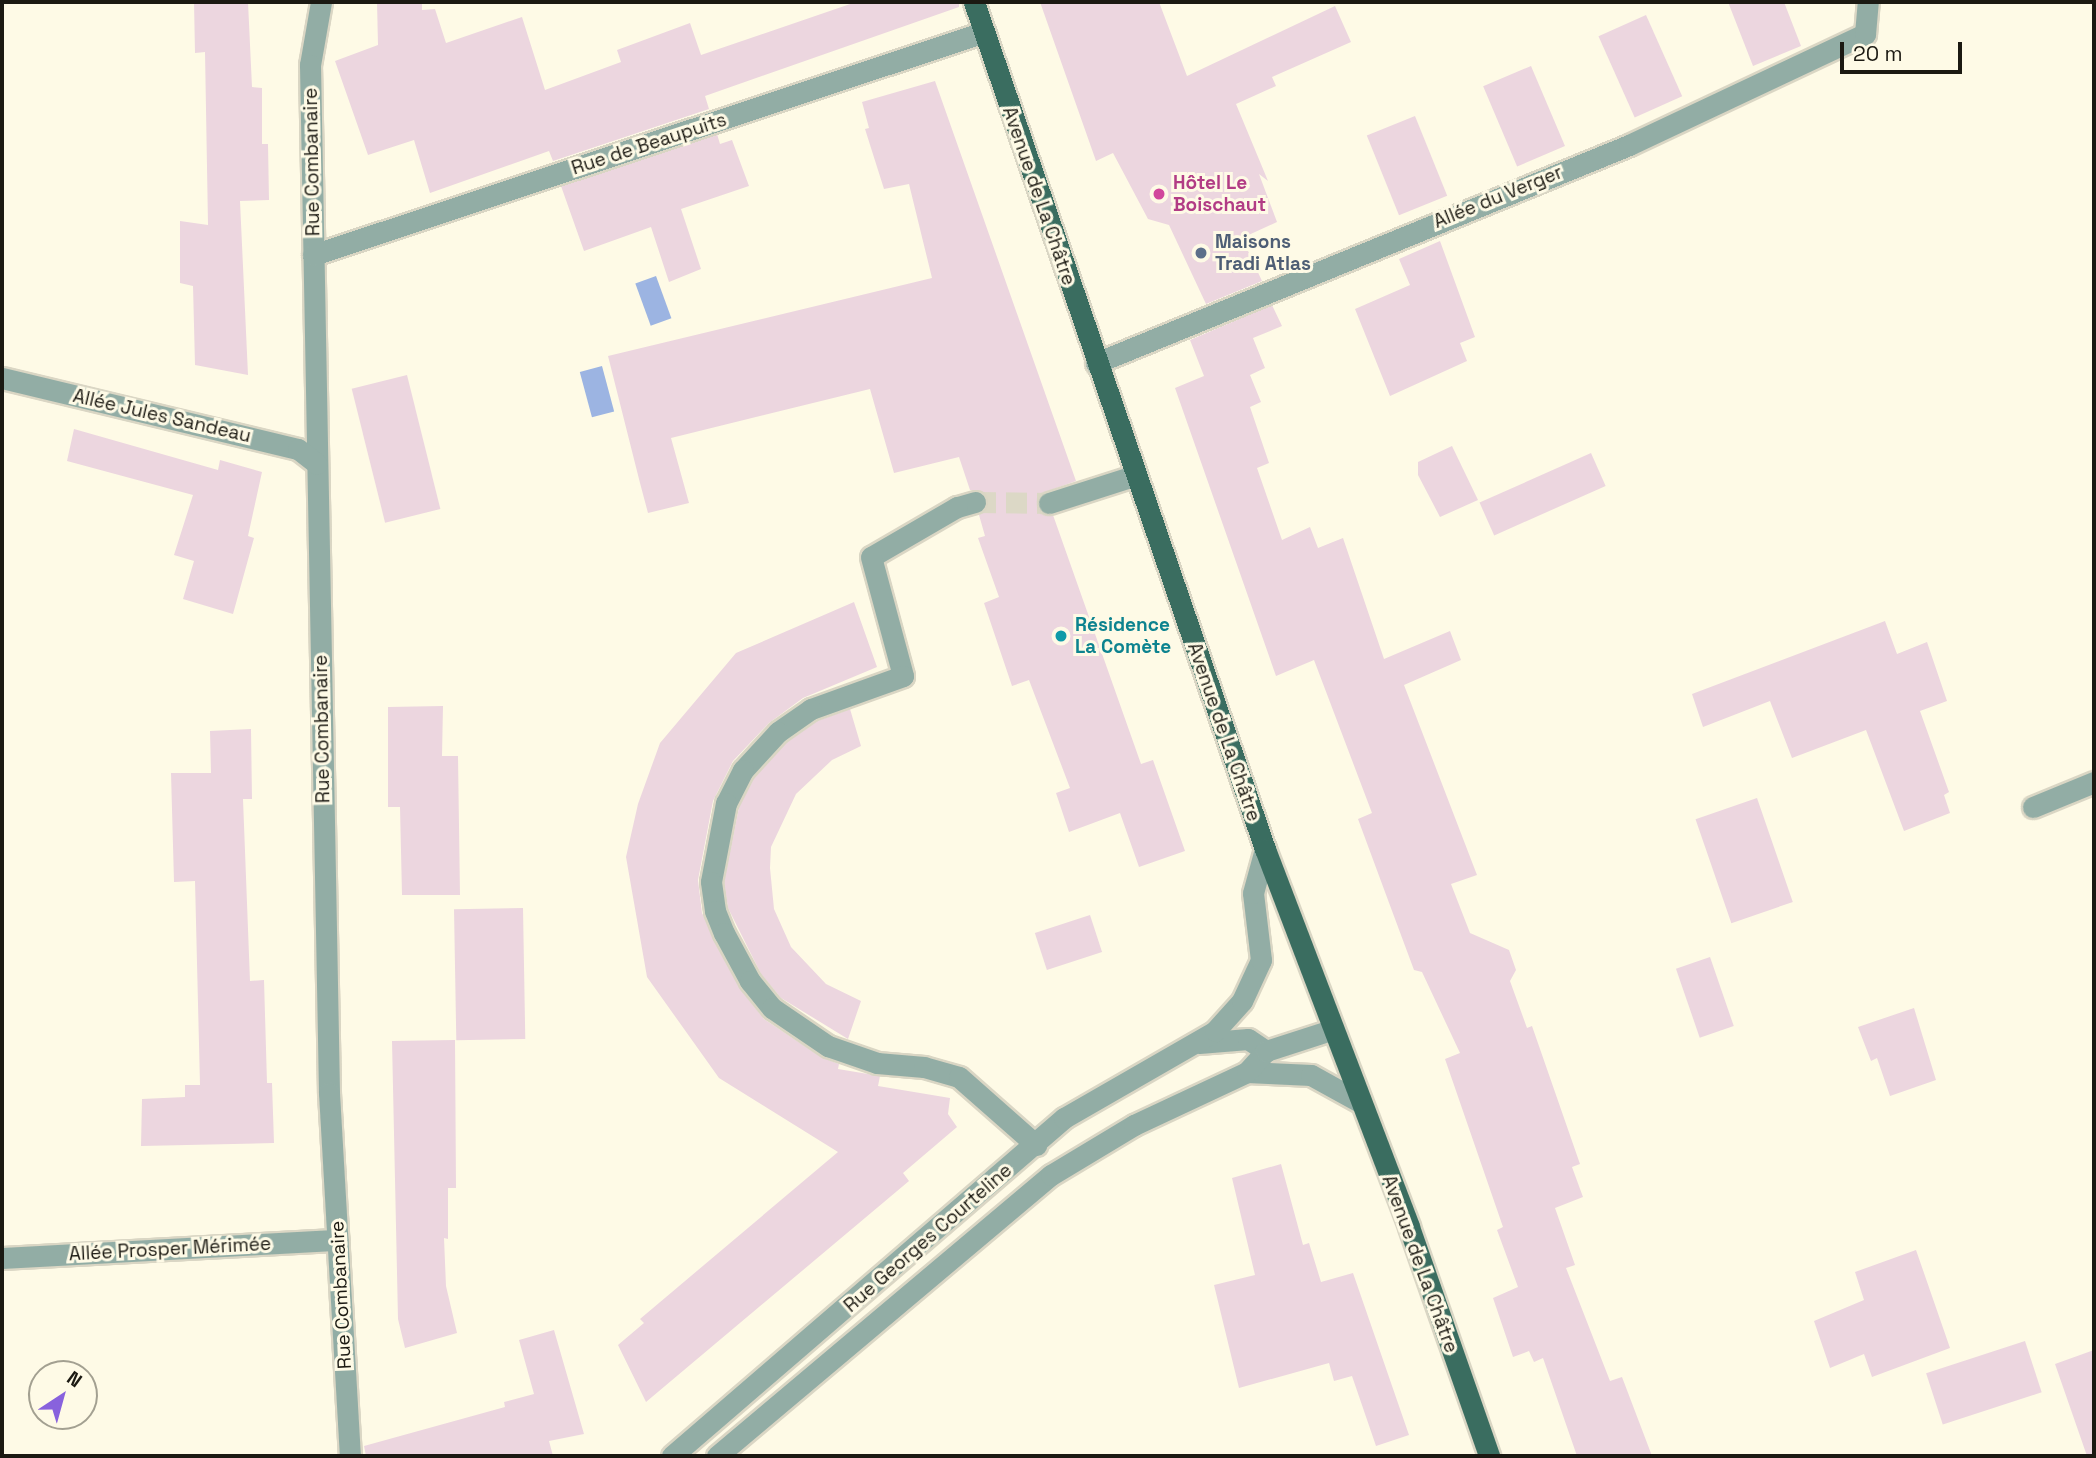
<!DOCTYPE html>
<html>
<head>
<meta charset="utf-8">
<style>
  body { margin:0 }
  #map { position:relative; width:2096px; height:1458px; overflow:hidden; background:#fefae6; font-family:"Space Grotesk",sans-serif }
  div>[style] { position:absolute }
  .water>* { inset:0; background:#9cb4e2; transform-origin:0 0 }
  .building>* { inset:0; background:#ecd6df; transform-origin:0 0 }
  .minor-tunnel>* { height:21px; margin-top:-10.5px; transform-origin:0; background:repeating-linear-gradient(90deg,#dcd8c6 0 21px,transparent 0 31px) }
  .roads { filter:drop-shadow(2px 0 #dad6c4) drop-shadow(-2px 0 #dad6c4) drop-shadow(0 2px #dad6c4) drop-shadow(0 -2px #dad6c4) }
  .minor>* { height:21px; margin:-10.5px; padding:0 10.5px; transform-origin:10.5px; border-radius:10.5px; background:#92ada5 }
  .major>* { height:21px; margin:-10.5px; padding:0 10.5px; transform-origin:10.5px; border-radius:10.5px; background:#3a6d60 }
  .dots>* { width:19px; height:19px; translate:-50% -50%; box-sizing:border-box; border:4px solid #fefae6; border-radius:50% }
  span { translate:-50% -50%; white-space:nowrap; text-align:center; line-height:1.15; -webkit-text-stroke:6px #fefae6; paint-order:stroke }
  .street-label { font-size:19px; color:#1b1912 }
  .hotel-label { font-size:19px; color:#b23c85; font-weight:700 }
  .left { translate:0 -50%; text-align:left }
  .service-label { font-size:19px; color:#4e5e75; font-weight:700 }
  .culture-label { font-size:19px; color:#0d838f; font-weight:700 }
  .frame { position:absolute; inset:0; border:4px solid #1b1912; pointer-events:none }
  .north { position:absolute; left:28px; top:1360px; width:70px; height:70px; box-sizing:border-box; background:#fefae6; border:2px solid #a3a091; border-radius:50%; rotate:36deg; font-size:19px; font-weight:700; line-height:28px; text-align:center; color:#1b1912 }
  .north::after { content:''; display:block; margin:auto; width:24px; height:32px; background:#8862dd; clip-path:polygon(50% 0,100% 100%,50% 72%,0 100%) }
  .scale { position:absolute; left:1840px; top:42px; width:122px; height:32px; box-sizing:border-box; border:4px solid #1b1912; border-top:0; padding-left:9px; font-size:21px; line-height:24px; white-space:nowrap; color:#1b1912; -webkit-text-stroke:5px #fefae6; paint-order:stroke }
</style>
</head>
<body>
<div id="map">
  <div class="water">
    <div style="left:656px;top:276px;width:45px;height:22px;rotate:70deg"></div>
    <div style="left:602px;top:366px;width:47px;height:23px;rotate:75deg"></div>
  </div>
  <div class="building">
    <div style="clip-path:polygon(194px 2px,248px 2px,252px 87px,262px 88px,262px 144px,268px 144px,269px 200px,240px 201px,248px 375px,195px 365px,193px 286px,180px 283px,180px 221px,208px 225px,205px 52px,195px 53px)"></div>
    <div style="clip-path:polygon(377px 2px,422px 2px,422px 10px,435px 9px,446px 43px,522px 17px,545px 90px,621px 62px,617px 50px,690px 23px,701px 55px,856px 2px,959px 2px,959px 7px,705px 96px,709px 109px,553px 161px,549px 151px,430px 193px,414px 140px,368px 155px,335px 61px,378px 45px)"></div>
    <div style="clip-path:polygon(1040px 2px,1159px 2px,1187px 76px,1335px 6px,1351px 42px,1272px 77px,1276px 86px,1236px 104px,1268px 181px,1259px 174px,1277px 222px,1242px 238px,1262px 281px,1206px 304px,1169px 225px,1148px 219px,1113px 153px,1096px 161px)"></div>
    <div style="clip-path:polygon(1728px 2px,1784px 2px,1801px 46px,1753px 66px)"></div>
    <div style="left:1646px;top:15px;width:89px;height:52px;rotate:66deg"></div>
    <div style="left:1531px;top:66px;width:87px;height:52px;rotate:67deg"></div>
    <div style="clip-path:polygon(935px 81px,1076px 481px,1040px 494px,1037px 508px,1053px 515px,1141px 764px,1153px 760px,1185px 851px,1139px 867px,1120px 813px,1069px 832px,1056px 793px,1070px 788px,1029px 680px,1012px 686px,984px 603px,999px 597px,978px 538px,985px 536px,979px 515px,988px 499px,979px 490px,970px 490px,959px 457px,894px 473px,870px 389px,671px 438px,689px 503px,648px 513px,640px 483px,608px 356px,932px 278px,909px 184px,884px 189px,865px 129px,869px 128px,862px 102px)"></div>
    <div style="left:1415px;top:116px;width:86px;height:52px;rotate:68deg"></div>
    <div style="clip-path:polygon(717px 134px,720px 144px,732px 140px,749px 186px,681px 209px,701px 269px,669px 282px,651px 227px,584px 251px,561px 186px)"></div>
    <div style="clip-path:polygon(1440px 241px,1475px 337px,1460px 343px,1467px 361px,1390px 396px,1355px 309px,1410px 285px,1399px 259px)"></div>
    <div style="clip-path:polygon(1272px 305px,1282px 326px,1253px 338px,1265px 368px,1250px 375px,1261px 402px,1250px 407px,1269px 463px,1257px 468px,1282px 540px,1310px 527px,1318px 548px,1343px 538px,1384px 659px,1450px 631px,1461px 660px,1404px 685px,1477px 875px,1451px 884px,1470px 933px,1509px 950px,1516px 970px,1510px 981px,1527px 1028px,1532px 1026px,1580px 1164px,1572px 1167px,1583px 1197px,1555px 1208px,1575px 1265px,1566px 1268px,1610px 1381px,1622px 1377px,1652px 1456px,1577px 1456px,1543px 1358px,1534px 1362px,1529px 1351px,1513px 1357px,1493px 1298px,1518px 1287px,1497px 1230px,1503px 1227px,1445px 1059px,1460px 1053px,1422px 972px,1414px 970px,1385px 892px,1358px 819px,1372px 813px,1314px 660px,1276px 676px,1175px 388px,1204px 376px,1190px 340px)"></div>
    <div style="left:407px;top:375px;width:138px;height:57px;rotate:76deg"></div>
    <div style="clip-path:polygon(74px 429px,218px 470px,220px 460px,262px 472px,248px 536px,254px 538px,233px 614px,183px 599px,194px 561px,174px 555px,193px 495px,67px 461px)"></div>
    <div style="clip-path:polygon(1452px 446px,1478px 500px,1440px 517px,1418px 475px,1418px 462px)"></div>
    <div style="left:1591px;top:453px;width:36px;height:122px;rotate:66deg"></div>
    <div style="clip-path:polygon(854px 602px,877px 667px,803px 698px,769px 723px,733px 761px,713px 801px,698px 880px,702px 913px,739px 987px,764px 1019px,821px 1057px,839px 1064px,838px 1069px,880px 1076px,878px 1086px,950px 1098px,948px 1114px,957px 1127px,903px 1173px,909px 1181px,646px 1402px,618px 1345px,644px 1323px,640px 1319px,838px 1152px,719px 1078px,647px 977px,626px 857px,638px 804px,660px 743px,736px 653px)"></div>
    <div style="clip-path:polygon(1885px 621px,1897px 654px,1927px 642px,1947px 701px,1920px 711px,1949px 792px,1944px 795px,1950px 813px,1904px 831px,1866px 730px,1792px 758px,1770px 701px,1703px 727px,1692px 694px)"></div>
    <div style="clip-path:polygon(443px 706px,442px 756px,458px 756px,460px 895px,402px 895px,400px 807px,388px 807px,388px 707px)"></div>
    <div style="clip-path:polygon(850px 709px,861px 746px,832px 760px,796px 794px,771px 847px,770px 868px,774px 909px,791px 947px,826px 984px,861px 1001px,848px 1039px,781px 998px,761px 974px,728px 908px,724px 882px,739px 807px,754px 778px,787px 742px,817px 721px)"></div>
    <div style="clip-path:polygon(251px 729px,252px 799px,243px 799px,250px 981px,264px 980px,267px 1083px,272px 1083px,274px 1143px,141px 1146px,142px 1099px,185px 1097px,185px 1085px,200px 1085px,195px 881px,174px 882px,171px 773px,211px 773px,210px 731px)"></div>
    <div style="left:1757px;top:798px;width:110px;height:65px;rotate:71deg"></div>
    <div style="left:523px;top:908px;width:131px;height:69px;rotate:89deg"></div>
    <div style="left:1090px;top:915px;width:39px;height:58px;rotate:72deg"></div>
    <div style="left:1710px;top:957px;width:73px;height:36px;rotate:71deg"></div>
    <div style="clip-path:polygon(1914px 1008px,1936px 1080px,1890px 1096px,1877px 1058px,1871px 1061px,1858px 1027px)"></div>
    <div style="clip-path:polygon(455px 1040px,456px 1188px,448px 1188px,448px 1239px,444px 1238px,446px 1286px,457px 1333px,405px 1348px,398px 1319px,392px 1041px)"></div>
    <div style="clip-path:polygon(1281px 1164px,1303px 1245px,1309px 1243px,1321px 1282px,1353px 1273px,1409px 1435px,1376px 1446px,1352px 1376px,1334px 1381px,1329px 1363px,1239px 1388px,1214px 1285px,1255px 1275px,1232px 1178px)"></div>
    <div style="clip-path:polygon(1916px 1250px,1950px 1348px,1872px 1377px,1864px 1354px,1830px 1368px,1814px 1321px,1864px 1300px,1855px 1272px)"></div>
    <div style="clip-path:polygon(554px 1330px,584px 1434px,549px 1441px,553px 1456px,366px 1456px,364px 1446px,505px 1407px,504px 1402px,534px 1394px,519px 1340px)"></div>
    <div style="left:2025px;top:1341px;width:54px;height:104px;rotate:72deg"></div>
    <div style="clip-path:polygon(2094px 1350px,2094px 1456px,2087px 1456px,2055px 1364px)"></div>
  </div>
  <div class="minor-tunnel">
    <div style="left:975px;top:502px;width:74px;rotate:0.8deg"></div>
  </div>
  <div class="roads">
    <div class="minor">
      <div style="left:321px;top:2px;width:64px;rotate:99.9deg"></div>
      <div style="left:310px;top:65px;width:1028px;rotate:88.94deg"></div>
      <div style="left:329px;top:1093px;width:364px;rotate:86.7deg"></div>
      <div style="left:313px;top:255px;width:707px;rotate:-18.38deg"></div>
      <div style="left:1096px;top:363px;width:576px;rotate:-22.24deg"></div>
      <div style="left:1629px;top:145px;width:261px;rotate:-25.2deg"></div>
      <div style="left:1865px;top:34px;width:32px;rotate:-85deg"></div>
      <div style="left:2px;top:378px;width:304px;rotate:13.5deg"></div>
      <div style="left:298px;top:449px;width:24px;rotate:38deg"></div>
      <div style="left:975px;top:502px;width:19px;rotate:164deg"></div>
      <div style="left:957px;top:507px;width:99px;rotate:149.8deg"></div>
      <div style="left:871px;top:557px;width:123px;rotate:74.9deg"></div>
      <div style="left:903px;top:676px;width:98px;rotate:160.3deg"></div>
      <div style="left:811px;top:709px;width:40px;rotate:145.1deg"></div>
      <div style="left:778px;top:732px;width:52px;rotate:132.6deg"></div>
      <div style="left:743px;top:770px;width:37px;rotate:117deg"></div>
      <div style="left:726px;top:803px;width:80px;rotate:100.8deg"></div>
      <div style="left:711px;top:882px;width:29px;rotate:82deg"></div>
      <div style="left:715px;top:911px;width:24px;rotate:68deg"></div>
      <div style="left:724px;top:933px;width:55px;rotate:61.6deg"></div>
      <div style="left:750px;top:981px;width:35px;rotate:51deg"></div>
      <div style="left:772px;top:1008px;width:68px;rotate:34.2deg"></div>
      <div style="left:828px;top:1046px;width:52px;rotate:19.1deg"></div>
      <div style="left:877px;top:1063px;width:47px;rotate:4.9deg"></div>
      <div style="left:924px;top:1067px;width:36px;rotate:16deg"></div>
      <div style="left:959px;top:1077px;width:103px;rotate:41.4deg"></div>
      <div style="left:1049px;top:503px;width:88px;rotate:-17.8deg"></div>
      <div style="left:2033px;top:807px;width:66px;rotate:-22.3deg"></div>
      <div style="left:1199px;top:1043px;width:49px;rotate:-4.7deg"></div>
      <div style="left:1248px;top:1039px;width:22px;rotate:34deg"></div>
      <div style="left:1247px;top:1072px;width:64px;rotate:2.7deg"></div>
      <div style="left:1311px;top:1075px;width:54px;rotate:29deg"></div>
      <div style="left:2px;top:1258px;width:336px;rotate:-3.1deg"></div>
      <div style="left:672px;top:1456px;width:518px;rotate:-40.77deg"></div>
      <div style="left:1064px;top:1118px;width:174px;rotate:-29.9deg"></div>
      <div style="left:1215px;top:1031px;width:40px;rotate:-48deg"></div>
      <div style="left:1242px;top:1001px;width:45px;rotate:-65.1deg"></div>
      <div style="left:1261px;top:960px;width:67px;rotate:-96.8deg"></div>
      <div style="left:1253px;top:893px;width:46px;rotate:-74.7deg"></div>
      <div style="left:717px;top:1456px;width:436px;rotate:-40.1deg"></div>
      <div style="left:1051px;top:1175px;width:97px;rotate:-31.1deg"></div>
      <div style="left:1134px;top:1125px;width:125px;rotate:-25.1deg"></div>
      <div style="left:1247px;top:1072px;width:28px;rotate:-48deg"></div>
      <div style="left:1266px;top:1051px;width:68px;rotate:-17.9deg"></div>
    </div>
    <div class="major">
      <div style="left:974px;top:2px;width:896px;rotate:71.04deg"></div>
      <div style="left:1265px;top:849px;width:404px;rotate:69.1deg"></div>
      <div style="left:1409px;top:1227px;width:243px;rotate:70.7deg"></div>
    </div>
  </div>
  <div class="dots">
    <div style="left:1159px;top:194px;background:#d1479c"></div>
    <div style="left:1201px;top:253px;background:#5c6f8a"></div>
    <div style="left:1061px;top:636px;background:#0f9aa8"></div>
  </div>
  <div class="street-label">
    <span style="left:649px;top:144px;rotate:-18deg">Rue de Beaupuits</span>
    <span style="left:312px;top:162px;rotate:-91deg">Rue Combanaire</span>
    <span style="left:1039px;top:196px;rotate:71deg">Avenue de La Châtre</span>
    <span style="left:1498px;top:197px;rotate:-22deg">Allée du Verger</span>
    <span style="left:162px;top:416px;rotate:13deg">Allée Jules Sandeau</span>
    <span style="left:322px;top:729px;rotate:-91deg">Rue Combanaire</span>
    <span style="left:1224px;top:732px;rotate:71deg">Avenue de La Châtre</span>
    <span style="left:928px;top:1238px;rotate:-41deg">Rue Georges Courteline</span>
    <span style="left:170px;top:1249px;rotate:-3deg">Allée Prosper Mérimée</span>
    <span style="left:1420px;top:1264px;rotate:70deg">Avenue de La Châtre</span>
    <span style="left:341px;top:1295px;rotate:-93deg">Rue Combanaire</span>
  </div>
  <div class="hotel-label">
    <span class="left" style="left:1173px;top:194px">Hôtel Le<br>Boischaut</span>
  </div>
  <div class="service-label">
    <span class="left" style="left:1215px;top:253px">Maisons<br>Tradi Atlas</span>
  </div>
  <div class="culture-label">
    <span class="left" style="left:1075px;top:636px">Résidence<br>La Comète</span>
  </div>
  <div class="frame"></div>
  <div class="north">N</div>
  <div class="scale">20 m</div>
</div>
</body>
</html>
